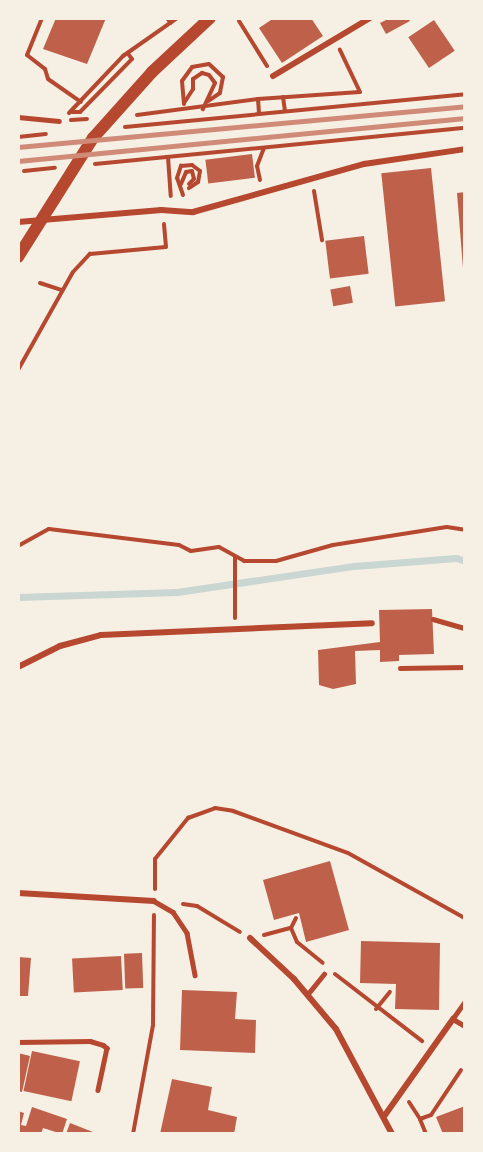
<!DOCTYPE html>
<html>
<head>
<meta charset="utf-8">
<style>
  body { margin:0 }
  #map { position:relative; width:483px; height:1152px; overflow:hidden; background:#f6efe4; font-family:"DM Sans",sans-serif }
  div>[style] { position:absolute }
  .stream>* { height:7px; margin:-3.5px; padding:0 3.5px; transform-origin:3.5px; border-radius:3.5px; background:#c9d6d2 }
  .building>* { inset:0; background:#bf614a; transform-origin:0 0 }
  .path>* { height:4px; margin:-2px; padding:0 2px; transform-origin:2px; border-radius:2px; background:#b5482f }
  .service>* { height:4.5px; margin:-2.25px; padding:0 2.25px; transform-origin:2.25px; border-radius:2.25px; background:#b5482f }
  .minor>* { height:6px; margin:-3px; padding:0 3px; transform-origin:3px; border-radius:3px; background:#b5482f }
  .secondary>* { height:12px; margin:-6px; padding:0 6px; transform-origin:6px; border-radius:6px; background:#b5482f }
  .rail>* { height:4.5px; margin:-2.25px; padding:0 2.25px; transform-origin:2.25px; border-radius:2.25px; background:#cf8b77 }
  span { translate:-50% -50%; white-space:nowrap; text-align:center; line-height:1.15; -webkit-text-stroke:4.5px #f6efe4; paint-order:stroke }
  .frame { position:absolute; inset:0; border:20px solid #f6efe4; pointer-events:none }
</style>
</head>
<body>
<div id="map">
  <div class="stream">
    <div style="left:18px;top:597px;width:159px;rotate:-1.8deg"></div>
    <div style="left:177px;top:592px;width:179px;rotate:-8.4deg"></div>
    <div style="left:354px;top:566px;width:102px;rotate:-4.5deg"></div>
    <div style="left:456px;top:558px;width:9px;rotate:18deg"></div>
  </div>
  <div class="building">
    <div style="clip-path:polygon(56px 18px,106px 18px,87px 64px,43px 49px)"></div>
    <div style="clip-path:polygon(274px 18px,311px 18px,323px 36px,282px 63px,259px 28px)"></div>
    <div style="clip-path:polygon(390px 18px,408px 18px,410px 21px,386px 34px,380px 23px)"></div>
    <div style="left:434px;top:20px;width:37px;height:31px;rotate:56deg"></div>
    <div style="left:252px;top:154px;width:24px;height:47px;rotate:83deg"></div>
    <div style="left:431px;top:168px;width:134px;height:50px;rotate:84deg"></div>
    <div style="clip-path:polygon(465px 192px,465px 268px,463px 268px,457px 193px)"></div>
    <div style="left:364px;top:236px;width:38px;height:39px;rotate:83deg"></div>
    <div style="left:350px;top:286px;width:17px;height:20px;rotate:80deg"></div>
    <div style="clip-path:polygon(432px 609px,434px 654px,399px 655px,399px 661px,380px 662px,380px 650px,355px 651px,356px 684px,333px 689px,319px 685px,318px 650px,380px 642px,379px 610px)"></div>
    <div style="clip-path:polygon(330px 861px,349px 930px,306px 942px,299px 913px,274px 920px,263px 880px)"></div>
    <div style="clip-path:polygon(361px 941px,440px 943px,439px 1010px,395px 1009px,396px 984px,360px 983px)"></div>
    <div style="left:142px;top:953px;width:35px;height:18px;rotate:88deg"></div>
    <div style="left:121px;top:956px;width:34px;height:49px;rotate:87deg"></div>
    <div style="clip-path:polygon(18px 957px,31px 958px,28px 996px,18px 996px)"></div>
    <div style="clip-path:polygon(182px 990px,237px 992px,235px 1019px,256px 1020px,255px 1053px,180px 1050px)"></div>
    <div style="left:32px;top:1051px;width:49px;height:41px;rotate:12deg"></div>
    <div style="clip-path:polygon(18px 1053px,30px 1056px,22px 1092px,18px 1091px)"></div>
    <div style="clip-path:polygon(172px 1079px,212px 1087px,208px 1110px,237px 1117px,234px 1134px,160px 1134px)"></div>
    <div style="clip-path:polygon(465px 1106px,465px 1134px,443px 1134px,436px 1117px)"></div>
    <div style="clip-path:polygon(32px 1107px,67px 1119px,62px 1134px,43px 1128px,41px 1134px,18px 1134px,18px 1111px,24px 1113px,21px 1125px,26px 1126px)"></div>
    <div style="clip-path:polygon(70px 1123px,98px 1134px,66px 1134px)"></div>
  </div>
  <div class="path">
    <div style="left:42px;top:18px;width:40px;rotate:112deg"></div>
    <div style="left:27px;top:55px;width:23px;rotate:38deg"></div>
    <div style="left:45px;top:69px;width:10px;rotate:73deg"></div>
    <div style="left:48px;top:79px;width:40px;rotate:34.9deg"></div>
    <div style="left:167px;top:18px;width:6px;rotate:51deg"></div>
    <div style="left:239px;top:21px;width:53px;rotate:58.1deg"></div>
    <div style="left:283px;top:97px;width:14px;rotate:82deg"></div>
    <div style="left:258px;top:99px;width:15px;rotate:86deg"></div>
    <div style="left:184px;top:103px;width:17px;rotate:-57deg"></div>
    <div style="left:193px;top:89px;width:10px;rotate:-90deg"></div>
    <div style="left:193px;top:79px;width:11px;rotate:-34deg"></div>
    <div style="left:202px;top:73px;width:7px;rotate:16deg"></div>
    <div style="left:209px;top:75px;width:10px;rotate:53deg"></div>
    <div style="left:215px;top:83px;width:29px;rotate:115deg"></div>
    <div style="left:184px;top:104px;width:23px;rotate:-95deg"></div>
    <div style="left:182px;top:81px;width:17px;rotate:-54deg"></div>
    <div style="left:192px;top:67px;width:17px;rotate:-10deg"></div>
    <div style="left:209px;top:64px;width:19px;rotate:43deg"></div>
    <div style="left:223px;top:77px;width:16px;rotate:101deg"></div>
    <div style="left:220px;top:93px;width:14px;rotate:146deg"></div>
    <div style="left:72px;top:112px;width:8px"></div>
    <div style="left:80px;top:112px;width:74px;rotate:-45.5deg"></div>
    <div style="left:132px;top:59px;width:5px;rotate:-127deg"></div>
    <div style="left:69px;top:113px;width:79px;rotate:-46.5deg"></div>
    <div style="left:123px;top:56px;width:66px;rotate:-35.1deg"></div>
    <div style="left:137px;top:115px;width:122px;rotate:-7.5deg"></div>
    <div style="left:258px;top:99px;width:102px;rotate:-3.9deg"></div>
    <div style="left:360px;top:92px;width:47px;rotate:-115.5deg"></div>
    <div style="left:71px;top:120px;width:16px;rotate:-4deg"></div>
    <div style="left:125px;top:127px;width:342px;rotate:-5.5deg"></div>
    <div style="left:18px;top:137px;width:28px;rotate:-6deg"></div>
    <div style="left:168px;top:157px;width:39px;rotate:86deg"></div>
    <div style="left:95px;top:164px;width:372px;rotate:-5.6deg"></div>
    <div style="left:24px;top:171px;width:31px;rotate:-6deg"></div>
    <div style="left:260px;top:180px;width:14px;rotate:-102deg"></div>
    <div style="left:257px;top:166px;width:19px;rotate:-69deg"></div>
    <div style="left:181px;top:184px;width:13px;rotate:-67deg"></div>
    <div style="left:186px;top:172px;width:6px;rotate:-9deg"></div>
    <div style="left:192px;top:171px;width:8px;rotate:76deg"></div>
    <div style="left:194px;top:179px;width:7px;rotate:135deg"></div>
    <div style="left:314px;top:191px;width:50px;rotate:80.7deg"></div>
    <div style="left:183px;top:195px;width:18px;rotate:-109deg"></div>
    <div style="left:177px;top:178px;width:13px;rotate:-72deg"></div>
    <div style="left:181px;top:166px;width:11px;rotate:-5deg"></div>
    <div style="left:192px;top:165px;width:10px;rotate:37deg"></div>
    <div style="left:200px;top:171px;width:11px;rotate:100deg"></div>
    <div style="left:198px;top:182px;width:11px;rotate:146deg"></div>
    <div style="left:40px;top:283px;width:23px;rotate:18deg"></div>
    <div style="left:18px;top:370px;width:112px;rotate:-60.7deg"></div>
    <div style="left:73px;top:272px;width:25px;rotate:-47deg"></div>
    <div style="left:90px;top:254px;width:76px;rotate:-5.3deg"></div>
    <div style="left:166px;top:247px;width:23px;rotate:-95deg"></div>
    <div style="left:18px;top:546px;width:35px;rotate:-29deg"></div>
    <div style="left:49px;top:529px;width:131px;rotate:7deg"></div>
    <div style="left:179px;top:545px;width:13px;rotate:27deg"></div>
    <div style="left:191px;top:551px;width:28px;rotate:-8deg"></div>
    <div style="left:219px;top:547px;width:29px;rotate:29deg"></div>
    <div style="left:244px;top:561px;width:32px"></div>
    <div style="left:276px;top:561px;width:59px;rotate:-15.7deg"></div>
    <div style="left:333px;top:545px;width:115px;rotate:-9deg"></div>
    <div style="left:447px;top:527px;width:18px;rotate:9deg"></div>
    <div style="left:235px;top:618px;width:61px;rotate:-90deg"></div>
    <div style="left:155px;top:889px;width:30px;rotate:-90deg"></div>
    <div style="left:155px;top:859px;width:53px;rotate:-51.2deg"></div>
    <div style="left:188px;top:818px;width:29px;rotate:-20deg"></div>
    <div style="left:215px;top:808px;width:18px;rotate:9deg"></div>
    <div style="left:233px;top:811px;width:122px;rotate:20.1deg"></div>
    <div style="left:348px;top:853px;width:134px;rotate:29.1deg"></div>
    <div style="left:183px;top:904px;width:14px;rotate:8deg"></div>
    <div style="left:197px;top:906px;width:50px;rotate:31.2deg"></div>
    <div style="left:296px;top:918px;width:11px;rotate:117deg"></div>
    <div style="left:291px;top:928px;width:15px;rotate:67deg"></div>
    <div style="left:297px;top:942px;width:33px;rotate:39deg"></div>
    <div style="left:264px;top:935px;width:28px;rotate:-15deg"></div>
    <div style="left:335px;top:974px;width:110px;rotate:37.6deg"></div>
    <div style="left:376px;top:1009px;width:22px;rotate:-51deg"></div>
    <div style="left:409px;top:1102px;width:20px;rotate:57deg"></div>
    <div style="left:133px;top:1134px;width:111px;rotate:-79.6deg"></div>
    <div style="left:153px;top:1025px;width:110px;rotate:-89.5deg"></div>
    <div style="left:426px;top:1134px;width:16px;rotate:-112deg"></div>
    <div style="left:420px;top:1119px;width:12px;rotate:-20deg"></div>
    <div style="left:431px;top:1115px;width:54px;rotate:-56.3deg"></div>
  </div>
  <div class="service">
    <div style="left:18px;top:117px;width:41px;rotate:5.6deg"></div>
    <div style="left:433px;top:619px;width:33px;rotate:16deg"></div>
    <div style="left:400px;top:668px;width:65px;rotate:-0.9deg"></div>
    <div style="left:154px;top:901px;width:22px;rotate:30deg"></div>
    <div style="left:173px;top:912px;width:25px;rotate:56deg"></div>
    <div style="left:187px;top:933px;width:43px;rotate:79.2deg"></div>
    <div style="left:307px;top:995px;width:27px;rotate:-51deg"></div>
    <div style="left:465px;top:1002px;width:21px;rotate:125deg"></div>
    <div style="left:453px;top:1019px;width:14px;rotate:30deg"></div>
    <div style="left:18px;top:1042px;width:72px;rotate:-0.8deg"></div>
    <div style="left:90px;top:1041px;width:14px;rotate:17deg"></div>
    <div style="left:103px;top:1045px;width:5px;rotate:37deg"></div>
    <div style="left:107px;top:1048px;width:43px;rotate:102.1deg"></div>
  </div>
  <div class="minor">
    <div style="left:273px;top:76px;width:113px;rotate:-30.9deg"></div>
    <div style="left:18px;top:222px;width:144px;rotate:-4.8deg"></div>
    <div style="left:161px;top:210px;width:32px;rotate:4deg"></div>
    <div style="left:193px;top:212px;width:178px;rotate:-15.7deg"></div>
    <div style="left:364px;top:164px;width:102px;rotate:-8.4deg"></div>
    <div style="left:18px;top:667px;width:47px;rotate:-26.6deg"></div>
    <div style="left:60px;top:646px;width:42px;rotate:-15deg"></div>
    <div style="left:101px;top:635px;width:271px;rotate:-2.5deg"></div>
    <div style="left:18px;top:893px;width:136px;rotate:3.4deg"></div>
    <div style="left:250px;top:938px;width:60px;rotate:43deg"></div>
    <div style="left:294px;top:979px;width:65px;rotate:50deg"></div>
    <div style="left:336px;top:1029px;width:119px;rotate:61.9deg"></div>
    <div style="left:385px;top:1115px;width:118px;rotate:-54.7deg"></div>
  </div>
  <div class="secondary">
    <div style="left:18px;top:257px;width:141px;rotate:-57.8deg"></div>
    <div style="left:93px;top:138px;width:89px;rotate:-48.2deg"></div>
    <div style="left:152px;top:72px;width:79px;rotate:-43deg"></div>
  </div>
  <div class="rail">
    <div style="left:18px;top:147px;width:449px;rotate:-5.2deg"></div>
    <div style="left:18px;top:161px;width:449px;rotate:-5.5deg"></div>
  </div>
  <div class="frame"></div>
</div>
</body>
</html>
